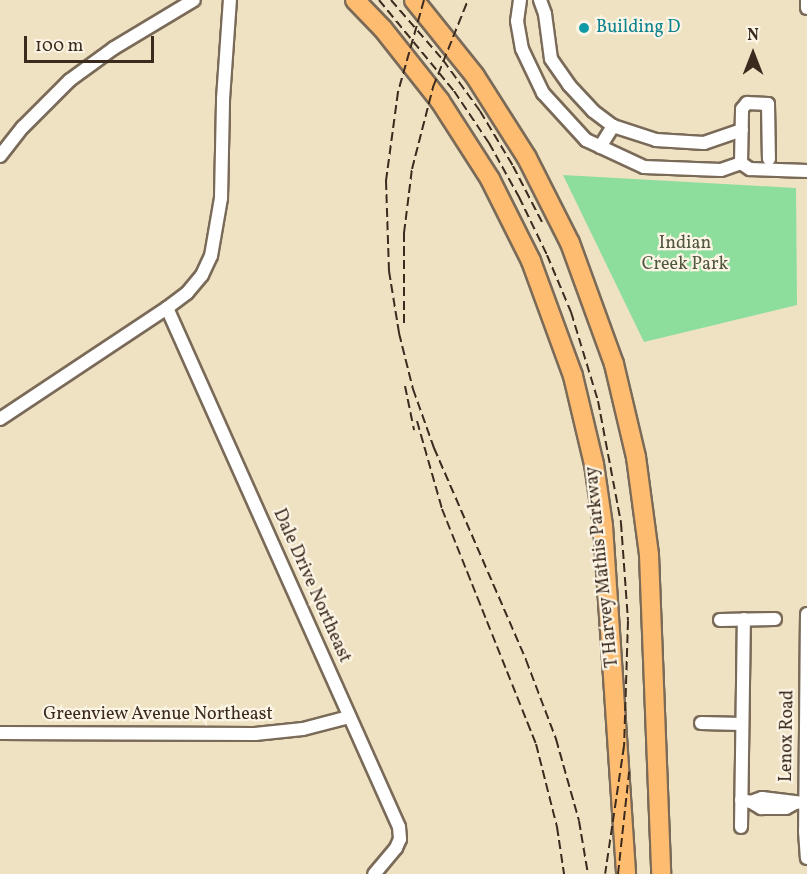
<!DOCTYPE html>
<html>
<head>
<meta charset="utf-8">
<style>
  body { margin:0 }
  #map { position:relative; width:807px; height:874px; overflow:hidden; background:#eee2c3; font-family:Vollkorn,serif }
  div>[style] { position:absolute }
  .green>* { inset:0; background:#8ddd9d }
  .roads { filter:drop-shadow(2px 0 #7a6a58) drop-shadow(-2px 0 #7a6a58) drop-shadow(0 2px #7a6a58) drop-shadow(0 -2px #7a6a58) }
  .minor>* { height:12px; margin:-6px; padding:0 6px; transform-origin:6px; border-radius:6px; background:#fff }
  .highway>* { height:18px; margin:-9px; padding:0 9px; transform-origin:9px; border-radius:9px; background:#febc70 }
  .rail>* { height:2px; margin-top:-1px; transform-origin:0; background:repeating-linear-gradient(90deg,#3b2a1e 0 9px,transparent 0 13.5px) }
  .dots>* { width:16px; height:16px; translate:-50% -50%; box-sizing:border-box; border:3px solid #fcf5e5; border-radius:50% }
  span { translate:-50% -50%; white-space:nowrap; text-align:center; line-height:1.15; -webkit-text-stroke:4.5px #fcf5e5; paint-order:stroke }
  .culture-label { font-size:18px; color:#0d838f }
  .left { translate:0 -50%; text-align:left }
  .park-label { font-size:18px; color:#50573e }
  .street-label { font-size:18px; color:#3b2a1e }
  .north { position:absolute; left:723px; top:24px; width:60px; height:60px; -webkit-text-stroke:4px #fcf5e5; paint-order:stroke; rotate:0deg; font-size:16px; font-weight:700; line-height:24px; text-align:center; color:#3b2a1e }
  .north::after { content:''; display:block; margin:auto; width:21px; height:27px; background:#3b2a1e; clip-path:polygon(50% 0,100% 100%,50% 72%,0 100%) }
  .scale { position:absolute; left:24px; top:36px; width:130px; height:27px; box-sizing:border-box; border:3px solid #3b2a1e; border-top:0; padding-left:8px; font-size:18px; line-height:21px; white-space:nowrap; color:#3b2a1e; -webkit-text-stroke:4px #fcf5e5; paint-order:stroke }
</style>
</head>
<body>
<div id="map">
  <div class="green">
    <div style="clip-path:polygon(563px 175px,796px 188px,797px 305px,644px 342px)"></div>
  </div>
  <div class="roads">
    <div class="minor">
      <div style="left:520px;top:0;width:21px;rotate:98deg"></div>
      <div style="left:517px;top:21px;width:28px;rotate:80deg"></div>
      <div style="left:522px;top:49px;width:49px;rotate:64.5deg"></div>
      <div style="left:543px;top:93px;width:64px;rotate:47.5deg"></div>
      <div style="left:586px;top:140px;width:64px;rotate:25deg"></div>
      <div style="left:644px;top:167px;width:77px;rotate:2.2deg"></div>
      <div style="left:721px;top:170px;width:21px;rotate:-19deg"></div>
      <div style="left:741px;top:163px;width:11px;rotate:34deg"></div>
      <div style="left:750px;top:169px;width:57px;rotate:2deg"></div>
      <div style="left:540px;top:0;width:15px;rotate:70deg"></div>
      <div style="left:545px;top:14px;width:45px;rotate:82.4deg"></div>
      <div style="left:551px;top:59px;width:32px;rotate:55deg"></div>
      <div style="left:569px;top:85px;width:35px;rotate:47deg"></div>
      <div style="left:593px;top:111px;width:25px;rotate:37deg"></div>
      <div style="left:613px;top:126px;width:45px;rotate:18deg"></div>
      <div style="left:656px;top:140px;width:48px;rotate:3.6deg"></div>
      <div style="left:704px;top:143px;width:40px;rotate:-18.9deg"></div>
      <div style="left:807px;top:0;width:8px;rotate:90deg"></div>
      <div style="left:600px;top:147px;width:25px;rotate:-58deg"></div>
      <div style="left:0;top:156px;width:37px;rotate:-52deg"></div>
      <div style="left:23px;top:127px;width:66px;rotate:-45deg"></div>
      <div style="left:70px;top:80px;width:54px;rotate:-36deg"></div>
      <div style="left:114px;top:48px;width:93px;rotate:-31deg"></div>
      <div style="left:741px;top:163px;width:54px;rotate:-88.9deg"></div>
      <div style="left:742px;top:109px;width:8px;rotate:-50deg"></div>
      <div style="left:747px;top:103px;width:21px;rotate:3deg"></div>
      <div style="left:768px;top:104px;width:55px;rotate:89deg"></div>
      <div style="left:167px;top:308px;width:568px;rotate:65.91deg"></div>
      <div style="left:399px;top:827px;width:12px;rotate:85deg"></div>
      <div style="left:400px;top:839px;width:10px;rotate:114deg"></div>
      <div style="left:396px;top:848px;width:34px;rotate:130deg"></div>
      <div style="left:0;top:419px;width:201px;rotate:-33.6deg"></div>
      <div style="left:167px;top:308px;width:25px;rotate:-37deg"></div>
      <div style="left:187px;top:293px;width:23px;rotate:-50deg"></div>
      <div style="left:202px;top:275px;width:21px;rotate:-65deg"></div>
      <div style="left:211px;top:256px;width:59px;rotate:-80.2deg"></div>
      <div style="left:221px;top:198px;width:99px;rotate:-88.8deg"></div>
      <div style="left:223px;top:99px;width:99px;rotate:-86deg"></div>
      <div style="left:807px;top:614px;width:217px;rotate:90.5deg"></div>
      <div style="left:805px;top:831px;width:27px;rotate:86deg"></div>
      <div style="left:720px;top:620px;width:55px;rotate:-1deg"></div>
      <div style="left:701px;top:723px;width:41px;rotate:1.4deg"></div>
      <div style="left:0;top:733px;width:255px;rotate:0.2deg"></div>
      <div style="left:255px;top:734px;width:48px;rotate:-5.9deg"></div>
      <div style="left:303px;top:729px;width:48px;rotate:-14.6deg"></div>
      <div style="left:741px;top:800px;width:10px;rotate:11deg"></div>
      <div style="left:751px;top:802px;width:12px;rotate:31deg"></div>
      <div style="left:761px;top:808px;width:25px"></div>
      <div style="left:786px;top:808px;width:10px;rotate:-29deg"></div>
      <div style="left:751px;top:802px;width:12px;rotate:-20deg"></div>
      <div style="left:762px;top:798px;width:39px;rotate:7deg"></div>
      <div style="left:741px;top:827px;width:208px;rotate:-89.2deg"></div>
    </div>
    <div class="highway">
      <div style="left:355px;top:0;width:40px;rotate:46deg"></div>
      <div style="left:383px;top:29px;width:92px;rotate:51.6deg"></div>
      <div style="left:440px;top:101px;width:93px;rotate:57.3deg"></div>
      <div style="left:490px;top:179px;width:92px;rotate:63.4deg"></div>
      <div style="left:531px;top:261px;width:122px;rotate:69.9deg"></div>
      <div style="left:573px;top:376px;width:90px;rotate:76.6deg"></div>
      <div style="left:594px;top:464px;width:63px;rotate:81.7deg"></div>
      <div style="left:603px;top:526px;width:349px;rotate:86.2deg"></div>
      <div style="left:414px;top:0;width:97px;rotate:51.2deg"></div>
      <div style="left:475px;top:76px;width:97px;rotate:57.6deg"></div>
      <div style="left:527px;top:158px;width:95px;rotate:63.2deg"></div>
      <div style="left:570px;top:243px;width:129px;rotate:70deg"></div>
      <div style="left:614px;top:364px;width:96px;rotate:76.7deg"></div>
      <div style="left:636px;top:457px;width:99px;rotate:82.4deg"></div>
      <div style="left:649px;top:555px;width:319px;rotate:87.8deg"></div>
    </div>
  </div>
  <div class="rail">
    <div style="left:379px;top:0;width:118px;rotate:50.5deg"></div>
    <div style="left:454px;top:91px;width:63px;rotate:56.1deg"></div>
    <div style="left:489px;top:143px;width:62px;rotate:60.9deg"></div>
    <div style="left:519px;top:197px;width:64px;rotate:64.2deg"></div>
    <div style="left:547px;top:255px;width:62px;rotate:67.2deg"></div>
    <div style="left:571px;top:312px;width:93px;rotate:73.1deg"></div>
    <div style="left:598px;top:401px;width:124px;rotate:79.3deg"></div>
    <div style="left:621px;top:523px;width:98px;rotate:85.9deg"></div>
    <div style="left:628px;top:621px;width:125px;rotate:91.8deg"></div>
    <div style="left:624px;top:746px;width:129px;rotate:98.4deg"></div>
    <div style="left:391px;top:0;width:79px;rotate:49.1deg"></div>
    <div style="left:443px;top:60px;width:63px;rotate:54deg"></div>
    <div style="left:480px;top:111px;width:64px;rotate:59deg"></div>
    <div style="left:513px;top:166px;width:63px;rotate:62.6deg"></div>
    <div style="left:424px;top:0;width:96px;rotate:105.8deg"></div>
    <div style="left:398px;top:92px;width:90px;rotate:97.7deg"></div>
    <div style="left:386px;top:181px;width:90px;rotate:88.1deg"></div>
    <div style="left:389px;top:271px;width:63px;rotate:80.8deg"></div>
    <div style="left:399px;top:333px;width:58px;rotate:76deg"></div>
    <div style="left:413px;top:389px;width:63px;rotate:70.4deg"></div>
    <div style="left:434px;top:448px;width:231px;rotate:66.5deg"></div>
    <div style="left:526px;top:660px;width:85px;rotate:69.2deg"></div>
    <div style="left:556px;top:739px;width:85px;rotate:74.3deg"></div>
    <div style="left:579px;top:821px;width:54px;rotate:80.4deg"></div>
    <div style="left:404px;top:323px;width:90px;rotate:-90deg"></div>
    <div style="left:404px;top:233px;width:64px;rotate:-82.9deg"></div>
    <div style="left:412px;top:169px;width:85px;rotate:-75.6deg"></div>
    <div style="left:433px;top:87px;width:94px;rotate:-68.1deg"></div>
    <div style="left:405px;top:386px;width:45px;rotate:78.4deg"></div>
    <div style="left:417px;top:421px;width:91px;rotate:74.1deg"></div>
    <div style="left:442px;top:509px;width:253px;rotate:68.2deg"></div>
    <div style="left:536px;top:744px;width:86px;rotate:75.8deg"></div>
    <div style="left:557px;top:827px;width:48px;rotate:81.5deg"></div>
    <div style="left:618px;top:874px;width:103px;rotate:-83.8deg"></div>
  </div>
  <div class="dots">
    <div style="left:584px;top:28px;background:#0f9aa8"></div>
  </div>
  <div class="culture-label">
    <span class="left" style="left:596px;top:28px">Building D</span>
  </div>
  <div class="park-label">
    <span style="left:685px;top:255px">Indian<br>Creek Park</span>
  </div>
  <div class="street-label">
    <span style="left:603px;top:567px;rotate:-96deg">T Harvey Mathis Parkway</span>
    <span style="left:311px;top:586px;rotate:66deg">Dale Drive Northeast</span>
    <span style="left:158px;top:715px">Greenview Avenue Northeast</span>
    <span style="left:788px;top:736px;rotate:-89deg">Lenox Road</span>
  </div>
  <div class="north">N</div>
  <div class="scale">100 m</div>
</div>
</body>
</html>
